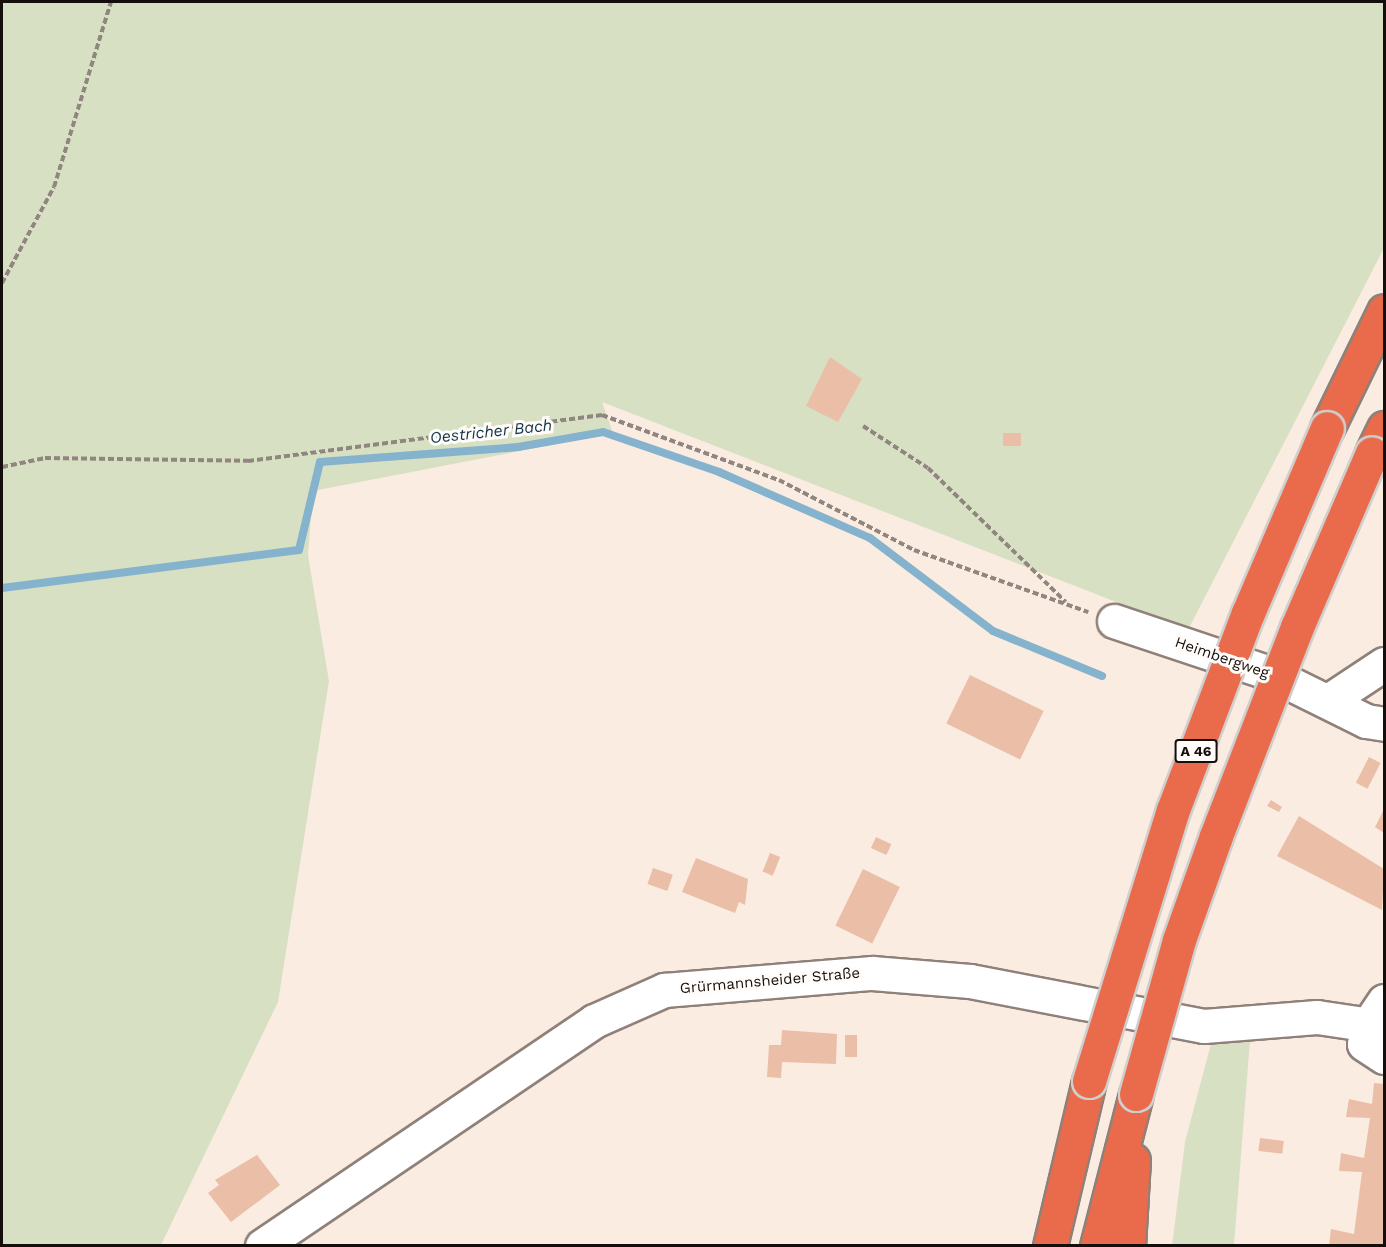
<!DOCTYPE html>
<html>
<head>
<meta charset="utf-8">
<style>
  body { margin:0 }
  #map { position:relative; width:1386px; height:1247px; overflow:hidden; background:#fbece2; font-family:"Work Sans",sans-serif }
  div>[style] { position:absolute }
  .green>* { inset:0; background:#d8e0c3 }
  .stream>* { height:8px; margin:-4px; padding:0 4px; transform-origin:4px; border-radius:4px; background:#85b2cc }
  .building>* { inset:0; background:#eabea7; transform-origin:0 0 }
  .path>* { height:4px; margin-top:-2px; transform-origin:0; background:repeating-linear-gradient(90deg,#90867f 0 6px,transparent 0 9px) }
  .roads { filter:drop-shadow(2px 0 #8f8179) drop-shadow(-2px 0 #8f8179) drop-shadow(0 2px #8f8179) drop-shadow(0 -2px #8f8179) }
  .minor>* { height:33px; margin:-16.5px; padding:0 16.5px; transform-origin:16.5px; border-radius:16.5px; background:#fff }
  .highway>* { height:33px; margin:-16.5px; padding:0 16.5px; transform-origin:16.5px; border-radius:16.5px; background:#e96b4b }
  .bridges { filter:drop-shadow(2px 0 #d0cfce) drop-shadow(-2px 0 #d0cfce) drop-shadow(0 2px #d0cfce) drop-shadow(0 -2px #d0cfce) }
  .highway-bridge>* { height:33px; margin:-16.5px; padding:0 16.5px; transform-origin:16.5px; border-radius:16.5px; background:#e96b4b }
  span { translate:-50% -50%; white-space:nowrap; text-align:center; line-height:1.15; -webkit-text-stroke:6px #fffcfa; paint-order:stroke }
  .shield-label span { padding:2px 4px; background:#fffcfa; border:2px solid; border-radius:4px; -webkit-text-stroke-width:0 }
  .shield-label { font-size:14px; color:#140f0c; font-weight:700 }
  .street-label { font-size:15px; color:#140f0c }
  .water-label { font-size:16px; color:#103649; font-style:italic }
  .frame { position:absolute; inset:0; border:3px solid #140f0c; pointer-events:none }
</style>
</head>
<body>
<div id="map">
  <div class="green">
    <div style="clip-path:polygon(2px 2px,1384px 2px,1384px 248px,1188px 630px,602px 402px,613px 433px,313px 491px,308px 555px,329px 681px,278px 1002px,161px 1245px,2px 1246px)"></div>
    <div style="clip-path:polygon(1212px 1040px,1250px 1040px,1234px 1245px,1172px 1246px,1185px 1142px)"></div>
  </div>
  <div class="stream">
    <div style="left:2px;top:588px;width:299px;rotate:-7.3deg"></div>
    <div style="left:299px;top:550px;width:90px;rotate:-76.6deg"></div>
    <div style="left:320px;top:462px;width:199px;rotate:-4.3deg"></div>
    <div style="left:518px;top:447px;width:86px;rotate:-10deg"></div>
    <div style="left:603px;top:432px;width:123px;rotate:19deg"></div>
    <div style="left:719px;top:472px;width:165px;rotate:23.6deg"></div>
    <div style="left:870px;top:538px;width:154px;rotate:37.1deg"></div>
    <div style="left:993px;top:631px;width:118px;rotate:22.4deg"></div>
  </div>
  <div class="building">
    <div style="clip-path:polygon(830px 357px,862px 379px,838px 422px,806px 406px)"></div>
    <div style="left:1003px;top:433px;width:18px;height:13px"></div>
    <div style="left:970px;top:675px;width:82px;height:54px;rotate:26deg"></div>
    <div style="left:1369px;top:757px;width:13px;height:29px;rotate:27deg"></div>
    <div style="clip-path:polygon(1271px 800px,1282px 807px,1279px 812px,1267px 806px)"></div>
    <div style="clip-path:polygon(1384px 809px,1384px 833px,1375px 827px)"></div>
    <div style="clip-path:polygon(1299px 816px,1384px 869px,1382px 910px,1277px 856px)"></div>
    <div style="left:876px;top:837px;width:17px;height:12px;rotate:25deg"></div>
    <div style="left:770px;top:853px;width:11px;height:20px;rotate:22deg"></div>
    <div style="clip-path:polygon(696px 858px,748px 879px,745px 905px,739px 902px,735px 913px,682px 892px)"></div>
    <div style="left:653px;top:868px;width:21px;height:17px;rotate:19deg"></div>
    <div style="left:863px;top:869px;width:41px;height:63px;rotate:26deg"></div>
    <div style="clip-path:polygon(782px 1030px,837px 1034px,836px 1064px,782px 1062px,781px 1078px,767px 1077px,769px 1045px,781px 1045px)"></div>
    <div style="left:845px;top:1035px;width:12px;height:22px"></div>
    <div style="clip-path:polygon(1374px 1083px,1384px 1084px,1384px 1246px,1329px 1246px,1331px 1229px,1354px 1234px,1362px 1172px,1339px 1171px,1341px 1153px,1364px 1158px,1370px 1118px,1346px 1117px,1349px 1099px,1372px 1104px)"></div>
    <div style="left:1260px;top:1138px;width:24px;height:13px;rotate:7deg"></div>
    <div style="clip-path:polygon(257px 1155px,280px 1185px,231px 1222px,208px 1193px,219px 1185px,215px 1180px)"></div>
  </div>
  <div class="path">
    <div style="left:2px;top:283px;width:109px;rotate:-61.6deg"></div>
    <div style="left:54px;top:187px;width:194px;rotate:-72.9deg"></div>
    <div style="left:863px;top:426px;width:77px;rotate:32.9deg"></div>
    <div style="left:928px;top:468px;width:192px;rotate:44.2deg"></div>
    <div style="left:2px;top:467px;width:44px;rotate:-11.8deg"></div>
    <div style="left:45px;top:458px;width:203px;rotate:0.8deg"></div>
    <div style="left:248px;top:461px;width:357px;rotate:-7.4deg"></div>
    <div style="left:602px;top:415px;width:189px;rotate:20.2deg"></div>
    <div style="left:779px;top:480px;width:152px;rotate:27.4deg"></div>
    <div style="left:914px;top:550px;width:185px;rotate:19.6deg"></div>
  </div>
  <div class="roads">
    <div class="minor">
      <div style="left:1114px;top:621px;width:163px;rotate:18.5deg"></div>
      <div style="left:1269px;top:673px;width:108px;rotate:26.3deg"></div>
      <div style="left:1366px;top:721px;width:18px;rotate:9deg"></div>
      <div style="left:1328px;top:701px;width:67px;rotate:-33.5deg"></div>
      <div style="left:1384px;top:1001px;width:29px;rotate:124deg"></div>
      <div style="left:1368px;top:1025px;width:19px;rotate:102deg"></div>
      <div style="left:1364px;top:1044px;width:24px;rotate:33deg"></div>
      <div style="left:262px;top:1246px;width:401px;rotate:-34.1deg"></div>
      <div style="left:594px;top:1021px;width:77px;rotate:-23.9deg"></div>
      <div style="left:664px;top:990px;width:209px;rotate:-4.7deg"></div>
      <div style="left:872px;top:973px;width:98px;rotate:4.7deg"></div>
      <div style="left:970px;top:981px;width:238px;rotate:10.9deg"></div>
      <div style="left:1204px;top:1026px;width:113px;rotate:-4.6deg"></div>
      <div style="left:1317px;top:1017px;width:68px;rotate:8.5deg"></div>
    </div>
    <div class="highway">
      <div style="left:1327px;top:428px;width:130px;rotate:-64deg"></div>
      <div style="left:1372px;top:453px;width:28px;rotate:-64deg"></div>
      <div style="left:1050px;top:1246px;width:170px;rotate:-76.7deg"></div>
      <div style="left:1097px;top:1246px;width:157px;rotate:-75.6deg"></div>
      <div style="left:1128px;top:1246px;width:86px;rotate:-86.7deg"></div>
    </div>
  </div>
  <div class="bridges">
    <div class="highway-bridge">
      <div style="left:1089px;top:1081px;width:284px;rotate:-72.8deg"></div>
      <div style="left:1173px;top:810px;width:211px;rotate:-69.2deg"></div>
      <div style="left:1248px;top:613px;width:201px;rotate:-66.9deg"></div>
      <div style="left:1136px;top:1094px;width:160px;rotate:-74.4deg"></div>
      <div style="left:1179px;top:940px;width:110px;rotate:-70.4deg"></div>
      <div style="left:1216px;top:836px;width:224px;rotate:-68.8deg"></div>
      <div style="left:1297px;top:627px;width:189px;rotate:-66.7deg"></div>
    </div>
  </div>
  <div class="shield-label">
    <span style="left:1196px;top:751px">A 46</span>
  </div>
  <div class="street-label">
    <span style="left:1222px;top:658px;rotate:19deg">Heimbergweg</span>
    <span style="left:770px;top:981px;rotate:-5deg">Grürmannsheider Straße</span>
  </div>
  <div class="water-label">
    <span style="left:491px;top:432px;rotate:-6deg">Oestricher Bach</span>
  </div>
  <div class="frame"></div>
</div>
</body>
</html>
